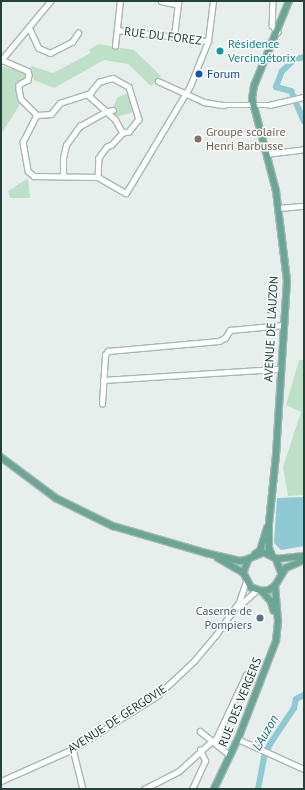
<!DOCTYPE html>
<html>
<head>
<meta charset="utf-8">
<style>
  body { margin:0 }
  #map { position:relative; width:305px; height:790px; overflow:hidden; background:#e6efeb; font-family:"PT Sans",sans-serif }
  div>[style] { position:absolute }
  .green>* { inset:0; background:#bfe0c8 }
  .water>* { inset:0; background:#8ec9d4 }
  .river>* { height:6px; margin:-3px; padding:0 3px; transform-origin:3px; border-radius:3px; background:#8ec9d4 }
  .roads { filter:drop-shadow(1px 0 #a8b8b2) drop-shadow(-1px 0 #a8b8b2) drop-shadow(0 1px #a8b8b2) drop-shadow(0 -1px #a8b8b2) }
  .minor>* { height:4.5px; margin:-2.25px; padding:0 2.25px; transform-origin:2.25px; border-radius:2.25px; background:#fff }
  .major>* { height:5.5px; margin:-2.75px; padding:0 2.75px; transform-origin:2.75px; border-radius:2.75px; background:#6aa596 }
  .dots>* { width:11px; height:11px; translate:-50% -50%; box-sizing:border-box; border:2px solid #f7fbf9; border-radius:50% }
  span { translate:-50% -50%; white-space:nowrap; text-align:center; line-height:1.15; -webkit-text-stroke:3px #f7fbf9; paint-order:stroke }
  .street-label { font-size:12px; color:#24423a }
  .culture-label { font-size:12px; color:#0d838f }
  .left { translate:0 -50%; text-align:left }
  .transit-label { font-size:12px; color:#164399 }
  .education-label { font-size:12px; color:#785e54 }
  .service-label { font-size:12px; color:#4e5e75 }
  .right { translate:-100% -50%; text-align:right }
  .water-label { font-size:13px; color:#1c6f80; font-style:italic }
  .frame { position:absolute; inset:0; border:2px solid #24423a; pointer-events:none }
</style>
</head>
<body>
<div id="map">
  <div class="green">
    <div style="clip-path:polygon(98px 44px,134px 50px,161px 76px,151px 86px,128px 64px,104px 60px,54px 88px,34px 80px,31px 66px,53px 73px,91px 53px,89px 50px)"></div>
    <div style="clip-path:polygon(1px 66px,24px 72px,26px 77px,15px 86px,21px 103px,1px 134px)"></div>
    <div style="clip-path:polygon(128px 93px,134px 112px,116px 117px,113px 106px,118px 97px)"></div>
    <div style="clip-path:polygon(28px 178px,30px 198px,10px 198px,8px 191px)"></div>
    <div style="clip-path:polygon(299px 360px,304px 360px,304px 495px,288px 496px,283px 467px,301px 412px,286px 405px)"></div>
  </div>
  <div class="water">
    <div style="clip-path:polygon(304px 497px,304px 546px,281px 550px,274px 543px,277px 498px)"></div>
  </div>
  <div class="river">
    <div style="left:304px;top:57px;width:9px;rotate:167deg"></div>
    <div style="left:295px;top:59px;width:18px;rotate:137deg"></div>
    <div style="left:282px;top:71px;width:17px;rotate:111deg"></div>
    <div style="left:276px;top:87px;width:16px;rotate:15deg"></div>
    <div style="left:291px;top:91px;width:33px;rotate:67deg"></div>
    <div style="left:258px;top:789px;width:33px;rotate:-79deg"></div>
    <div style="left:264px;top:757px;width:14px;rotate:-65deg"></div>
    <div style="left:270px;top:744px;width:43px;rotate:-56.3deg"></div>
    <div style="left:294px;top:708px;width:9px;rotate:-77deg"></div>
    <div style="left:296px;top:699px;width:9px;rotate:-27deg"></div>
  </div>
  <div class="roads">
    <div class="minor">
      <div style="left:51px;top:1px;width:77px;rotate:129.7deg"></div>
      <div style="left:2px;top:60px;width:28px;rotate:23deg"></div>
      <div style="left:28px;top:71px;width:4px;rotate:76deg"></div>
      <div style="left:29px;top:75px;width:5px;rotate:101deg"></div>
      <div style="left:28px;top:80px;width:10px;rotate:151deg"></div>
      <div style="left:19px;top:85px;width:4px;rotate:90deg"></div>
      <div style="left:19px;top:89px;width:10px;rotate:79deg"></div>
      <div style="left:21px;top:99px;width:23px;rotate:45deg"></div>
      <div style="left:37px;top:115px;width:30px;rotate:117deg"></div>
      <div style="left:23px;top:142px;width:29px;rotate:80deg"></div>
      <div style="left:28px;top:171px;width:8px;rotate:40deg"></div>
      <div style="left:34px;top:176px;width:64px;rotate:0.9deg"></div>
      <div style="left:98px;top:177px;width:32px;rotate:30deg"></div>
      <div style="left:126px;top:193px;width:125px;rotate:-59.1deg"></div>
      <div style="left:190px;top:86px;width:48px;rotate:-68.2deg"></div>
      <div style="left:208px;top:41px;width:40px;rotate:-82.9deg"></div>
      <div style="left:161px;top:1px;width:17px;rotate:13deg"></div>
      <div style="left:273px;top:1px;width:24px;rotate:92deg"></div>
      <div style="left:272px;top:25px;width:9px;rotate:49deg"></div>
      <div style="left:29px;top:27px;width:23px;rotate:65deg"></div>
      <div style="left:39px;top:48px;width:12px;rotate:24deg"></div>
      <div style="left:50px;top:53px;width:25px;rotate:-27deg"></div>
      <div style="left:72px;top:42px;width:11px;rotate:-56deg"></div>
      <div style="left:117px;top:30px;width:92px;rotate:6.9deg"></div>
      <div style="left:174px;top:36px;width:35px;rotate:-83deg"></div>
      <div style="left:115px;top:46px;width:45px;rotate:-83.7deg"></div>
      <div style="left:158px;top:81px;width:51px;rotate:24.5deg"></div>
      <div style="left:204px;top:102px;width:20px;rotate:9deg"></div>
      <div style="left:224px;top:105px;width:45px"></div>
      <div style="left:269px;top:105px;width:36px;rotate:-13deg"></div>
      <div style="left:87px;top:94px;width:38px;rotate:42deg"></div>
      <div style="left:115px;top:119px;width:16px;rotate:60deg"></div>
      <div style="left:37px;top:115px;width:14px;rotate:-4deg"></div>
      <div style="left:51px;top:114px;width:14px;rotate:-51deg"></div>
      <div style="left:60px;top:103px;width:32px;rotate:-18deg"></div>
      <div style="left:90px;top:93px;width:14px;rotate:-51deg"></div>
      <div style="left:99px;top:82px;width:10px;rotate:-17deg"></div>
      <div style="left:109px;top:79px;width:4px;rotate:-14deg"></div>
      <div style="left:113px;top:78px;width:18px;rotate:29deg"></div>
      <div style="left:129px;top:87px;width:34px;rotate:73deg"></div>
      <div style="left:139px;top:119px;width:16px;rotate:128deg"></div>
      <div style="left:129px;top:132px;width:6px;rotate:171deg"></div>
      <div style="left:123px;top:133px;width:16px;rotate:133deg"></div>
      <div style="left:112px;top:145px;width:5px;rotate:158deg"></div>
      <div style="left:107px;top:147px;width:14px;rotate:126deg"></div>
      <div style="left:99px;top:158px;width:19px;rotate:93deg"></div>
      <div style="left:266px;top:154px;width:38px;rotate:-7deg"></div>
      <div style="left:63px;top:176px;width:18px;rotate:-90deg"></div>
      <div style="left:63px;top:158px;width:13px;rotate:-77deg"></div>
      <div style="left:66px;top:145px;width:24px;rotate:-54deg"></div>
      <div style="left:80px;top:126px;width:29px;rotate:-29deg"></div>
      <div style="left:105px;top:112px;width:8px;rotate:-14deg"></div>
      <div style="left:279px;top:208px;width:25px;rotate:-5deg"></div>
      <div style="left:103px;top:380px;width:177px;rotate:-3.6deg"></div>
      <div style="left:102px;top:404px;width:49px;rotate:-86.5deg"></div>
      <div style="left:105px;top:355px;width:5px;rotate:-53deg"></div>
      <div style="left:108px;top:351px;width:111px;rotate:-5.1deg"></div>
      <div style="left:219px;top:341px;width:7px;rotate:-27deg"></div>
      <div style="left:225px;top:338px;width:9px;rotate:-58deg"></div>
      <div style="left:230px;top:330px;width:53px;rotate:-5.4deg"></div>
      <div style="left:238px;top:607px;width:25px;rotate:-42deg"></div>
      <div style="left:200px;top:731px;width:38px;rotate:39deg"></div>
      <div style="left:238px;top:739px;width:72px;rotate:24.4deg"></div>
      <div style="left:214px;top:743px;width:75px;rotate:-64.8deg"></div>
      <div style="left:246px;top:675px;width:5px;rotate:-37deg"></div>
      <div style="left:73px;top:749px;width:41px;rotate:76deg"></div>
      <div style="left:1px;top:781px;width:79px;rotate:-24deg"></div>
      <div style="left:73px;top:749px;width:101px;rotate:-32.4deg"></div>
      <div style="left:158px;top:695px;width:50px;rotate:-43.4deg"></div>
      <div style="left:194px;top:661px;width:34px;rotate:-50deg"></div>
      <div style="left:216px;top:635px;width:40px;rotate:-55.1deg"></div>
      <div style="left:239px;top:602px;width:21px;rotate:-71deg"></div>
      <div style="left:144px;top:789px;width:39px;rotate:-27deg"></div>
      <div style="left:179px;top:771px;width:45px;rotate:-42.3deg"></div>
      <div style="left:192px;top:789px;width:31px;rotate:-65deg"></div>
      <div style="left:205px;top:761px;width:12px;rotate:-114deg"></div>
    </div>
    <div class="major">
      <div style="left:1px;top:457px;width:69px;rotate:36.7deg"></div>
      <div style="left:56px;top:498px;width:64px;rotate:26.2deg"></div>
      <div style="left:113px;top:526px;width:97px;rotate:16.2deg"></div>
      <div style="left:206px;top:553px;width:36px;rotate:13deg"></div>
      <div style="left:241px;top:561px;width:8px;rotate:-14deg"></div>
      <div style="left:255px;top:554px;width:6px;rotate:-31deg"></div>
      <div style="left:260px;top:551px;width:24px;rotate:-73deg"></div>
      <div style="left:272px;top:556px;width:9px;rotate:-111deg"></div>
      <div style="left:269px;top:548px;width:24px;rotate:-90deg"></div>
      <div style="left:269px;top:524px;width:69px;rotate:-84.2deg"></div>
      <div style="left:276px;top:455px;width:174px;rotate:-86.4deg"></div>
      <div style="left:287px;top:281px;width:91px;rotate:-97deg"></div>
      <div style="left:276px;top:191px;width:95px;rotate:-104.6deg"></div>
      <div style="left:252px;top:99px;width:13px;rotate:-81deg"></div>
      <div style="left:254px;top:86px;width:92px;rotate:-67.6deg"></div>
      <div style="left:218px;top:558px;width:30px;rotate:30deg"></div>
      <div style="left:276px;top:559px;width:28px;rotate:-6deg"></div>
      <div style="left:281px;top:573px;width:15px;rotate:-110deg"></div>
      <div style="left:276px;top:559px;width:13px;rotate:-153deg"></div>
      <div style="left:264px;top:553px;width:16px;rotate:158deg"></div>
      <div style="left:249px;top:559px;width:15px;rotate:110deg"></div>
      <div style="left:244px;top:573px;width:16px;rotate:63deg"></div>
      <div style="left:251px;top:587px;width:12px;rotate:20deg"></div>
      <div style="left:262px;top:591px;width:7px;rotate:-8deg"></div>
      <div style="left:269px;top:590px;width:7px;rotate:-34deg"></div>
      <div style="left:275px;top:586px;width:21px;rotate:-59deg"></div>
      <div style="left:286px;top:568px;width:20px;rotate:-24deg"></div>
      <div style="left:262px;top:591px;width:13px;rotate:48deg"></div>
      <div style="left:271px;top:601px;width:10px;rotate:73deg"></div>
      <div style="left:214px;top:789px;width:55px;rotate:-64.4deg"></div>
      <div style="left:238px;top:739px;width:105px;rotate:-68.8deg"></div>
      <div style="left:276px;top:641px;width:20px;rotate:-84deg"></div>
      <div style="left:278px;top:621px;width:35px;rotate:-95deg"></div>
    </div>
  </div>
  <div class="dots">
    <div style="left:220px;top:51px;background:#0f9aa8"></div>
    <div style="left:199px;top:74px;background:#1a4fb4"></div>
    <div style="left:198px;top:139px;background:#8d6e63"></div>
    <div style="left:260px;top:618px;background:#5c6f8a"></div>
  </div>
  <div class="street-label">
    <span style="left:163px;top:36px;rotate:7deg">RUE DU FOREZ</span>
    <span style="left:271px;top:329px;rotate:-87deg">AVENUE DE L'AUZON</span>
    <span style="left:240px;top:702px;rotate:-68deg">RUE DES VERGERS</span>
    <span style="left:117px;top:719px;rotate:-33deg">AVENUE DE GERGOVIE</span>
  </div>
  <div class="culture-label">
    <span class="left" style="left:228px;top:51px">Résidence<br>Vercingétorix</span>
  </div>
  <div class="transit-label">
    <span class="left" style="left:207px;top:74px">Forum</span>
  </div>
  <div class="education-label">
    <span class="left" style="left:206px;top:139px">Groupe scolaire<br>Henri Barbusse</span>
  </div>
  <div class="service-label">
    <span class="right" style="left:252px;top:618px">Caserne de<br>Pompiers</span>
  </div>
  <div class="water-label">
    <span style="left:266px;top:733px;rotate:-60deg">L'Auzon</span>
  </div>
  <div class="frame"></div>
</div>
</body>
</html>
